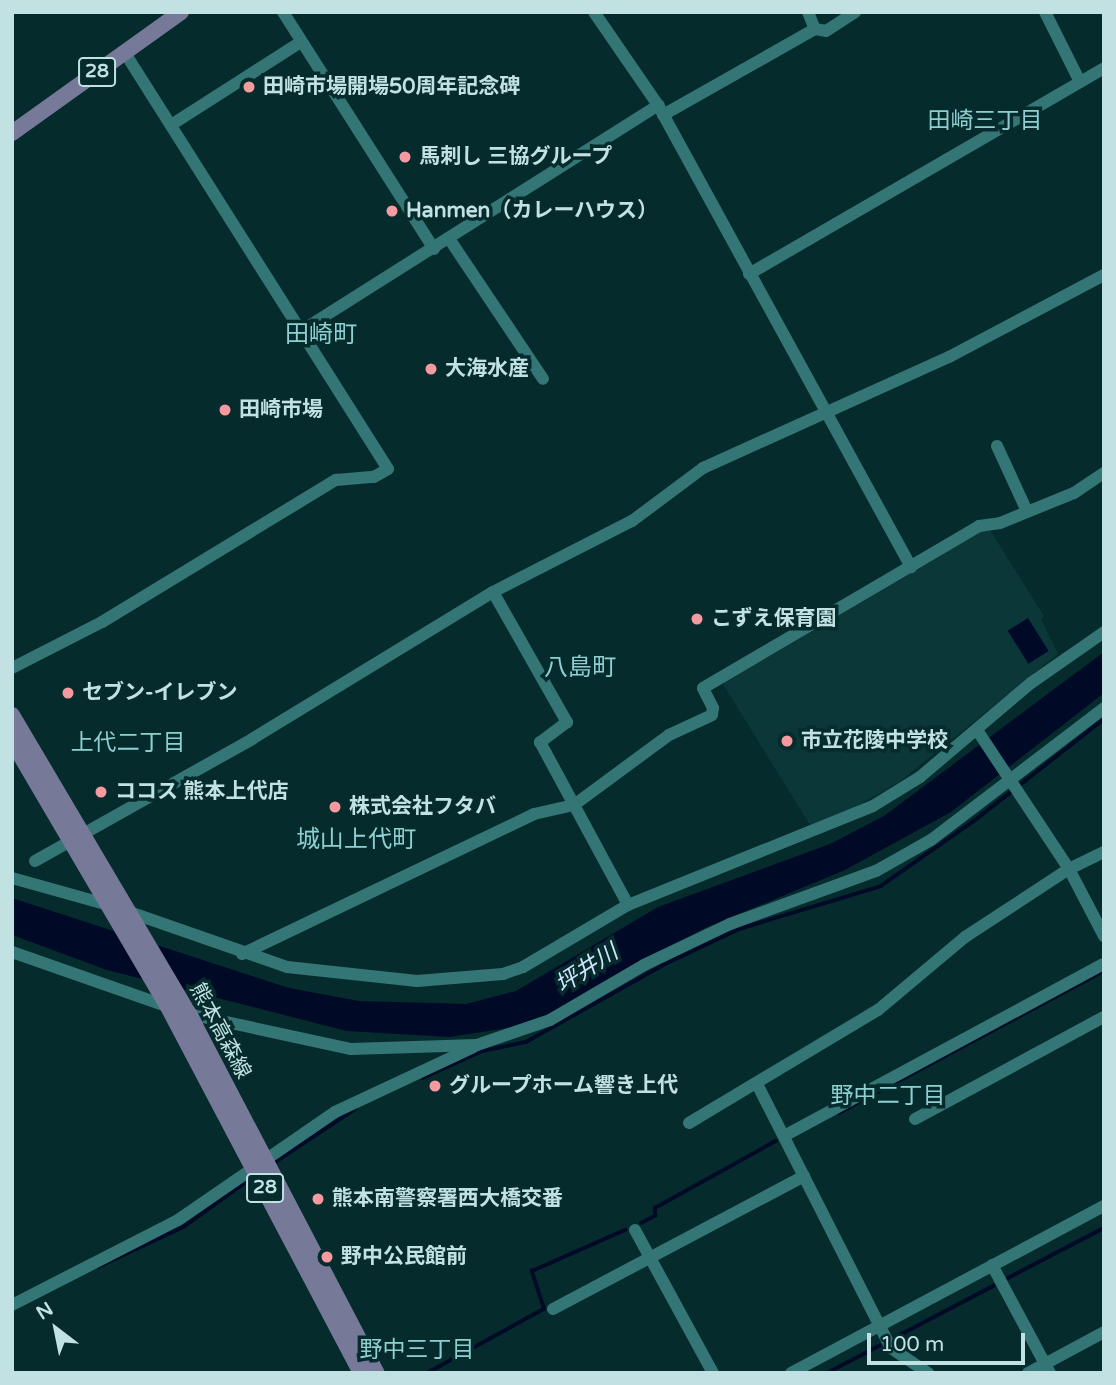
<!DOCTYPE html>
<html>
<head>
<meta charset="utf-8">
<style>
  body { margin:0 }
  #map { position:relative; width:1116px; height:1385px; overflow:hidden; background:#062b2c; font-family:"Varela Round","Noto Sans JP",sans-serif }
  div>[style] { position:absolute }
  .built>* { inset:0; background:#0b3738 }
  .water>* { inset:0; background:#000a27; transform-origin:0 0 }
  .stream>* { height:3.5px; margin:-1.75px; padding:0 1.75px; transform-origin:1.75px; border-radius:1.75px; background:#000a27 }
  .minor>* { height:12px; margin:-6px; padding:0 6px; transform-origin:6px; border-radius:6px; background:#347576 }
  .major>* { height:16px; margin:-8px; padding:0 8px; transform-origin:8px; border-radius:8px; background:#777999 }
  .dots>* { width:19px; height:19px; translate:-50% -50%; box-sizing:border-box; border:4px solid #062b2c; border-radius:50% }
  span { translate:-50% -50%; white-space:nowrap; text-align:center; line-height:1.15; -webkit-text-stroke:7px #062b2c; paint-order:stroke }
  .shield-label span { padding:2px 5px; background:#062b2c; border:2px solid; border-radius:5px; -webkit-text-stroke-width:0 }
  .shield-label { font-size:19px; color:#c2e1e2; font-weight:700 }
  .poi-label { font-size:21px; color:#c2e1e2; font-weight:700 }
  .left { translate:0 -50%; text-align:left }
  .street-label { font-size:21px; color:#c2e1e2 }
  .neighbourhood-label { font-size:23px; color:#8ed0d1 }
  .water-label { font-size:23px; color:#d3e5fe; font-style:italic }
  .quarter-label { font-size:24px; color:#8ed0d1 }
  .frame { position:absolute; inset:0; border:14px solid #c2e1e2; pointer-events:none }
  .north { position:absolute; left:21px; top:1294px; width:70px; height:70px; -webkit-text-stroke:5px #062b2c; paint-order:stroke; rotate:328deg; font-size:19px; font-weight:700; line-height:28px; text-align:center; color:#c2e1e2 }
  .north::after { content:''; display:block; margin:auto; width:24px; height:32px; background:#c2e1e2; clip-path:polygon(50% 0,100% 100%,50% 72%,0 100%) }
  .scale { position:absolute; left:867px; top:1333px; width:158px; height:32px; box-sizing:border-box; border:4px solid #c2e1e2; border-top:0; padding-left:9px; font-size:21px; line-height:24px; white-space:nowrap; color:#c2e1e2; -webkit-text-stroke:5px #062b2c; paint-order:stroke }
</style>
</head>
<body>
<div id="map">
  <div class="built">
    <div style="clip-path:polygon(988px 527px,1044px 616px,1041px 619px,1058px 654px,899px 782px,848px 811px,810px 825px,721px 681px)"></div>
  </div>
  <div class="water">
    <div style="left:1028px;top:618px;width:39px;height:24px;rotate:58deg"></div>
    <div style="clip-path:polygon(1104px 652px,1104px 693px,951px 812px,845px 870px,705px 928px,594px 987px,535px 1024px,449px 1037px,347px 1031px,107px 970px,12px 935px,12px 898px,289px 988px,359px 1001px,466px 1004px,516px 991px,658px 907px,830px 844px,884px 816px)"></div>
  </div>
  <div class="stream">
    <div style="left:423px;top:1078px;width:65px;rotate:-24.6deg"></div>
    <div style="left:482px;top:1051px;width:45px;rotate:-11.6deg"></div>
    <div style="left:526px;top:1042px;width:157px;rotate:-29.3deg"></div>
    <div style="left:663px;top:965px;width:84px;rotate:-25.3deg"></div>
    <div style="left:739px;top:929px;width:148px;rotate:-16.8deg"></div>
    <div style="left:881px;top:886px;width:113px;rotate:-35deg"></div>
    <div style="left:974px;top:821px;width:165px;rotate:-38.1deg"></div>
    <div style="left:839px;top:1113px;width:301px;rotate:-28.2deg"></div>
    <div style="left:272px;top:1164px;width:100px;rotate:-33.5deg"></div>
    <div style="left:641px;top:1223px;width:16px;rotate:-27deg"></div>
    <div style="left:655px;top:1216px;width:8px;rotate:-90deg"></div>
    <div style="left:655px;top:1208px;width:138px;rotate:-29deg"></div>
    <div style="left:98px;top:1267px;width:96px;rotate:-25.2deg"></div>
    <div style="left:185px;top:1226px;width:84px;rotate:-35.8deg"></div>
    <div style="left:1008px;top:1278px;width:108px;rotate:-27.5deg"></div>
    <div style="left:896px;top:1337px;width:110px;rotate:-27.7deg"></div>
    <div style="left:427px;top:1373px;width:133px;rotate:-28.7deg"></div>
    <div style="left:544px;top:1309px;width:40px;rotate:-108deg"></div>
    <div style="left:532px;top:1271px;width:102px;rotate:-23.8deg"></div>
    <div style="left:827px;top:1373px;width:59px;rotate:-27.4deg"></div>
  </div>
  <div class="minor">
    <div style="left:283px;top:12px;width:281px;rotate:57.5deg"></div>
    <div style="left:594px;top:12px;width:113px;rotate:55.5deg"></div>
    <div style="left:658px;top:105px;width:527px;rotate:61.29deg"></div>
    <div style="left:808px;top:12px;width:18px;rotate:68deg"></div>
    <div style="left:1045px;top:12px;width:78px;rotate:63.4deg"></div>
    <div style="left:663px;top:115px;width:175px;rotate:-29.5deg"></div>
    <div style="left:815px;top:29px;width:11px;rotate:10deg"></div>
    <div style="left:826px;top:31px;width:35px;rotate:-33deg"></div>
    <div style="left:171px;top:125px;width:154px;rotate:-32.6deg"></div>
    <div style="left:450px;top:240px;width:167px;rotate:56.2deg"></div>
    <div style="left:749px;top:274px;width:410px;rotate:-30.1deg"></div>
    <div style="left:301px;top:331px;width:423px;rotate:-32.3deg"></div>
    <div style="left:997px;top:446px;width:69px;rotate:65.3deg"></div>
    <div style="left:493px;top:592px;width:150px;rotate:60.4deg"></div>
    <div style="left:567px;top:722px;width:34px;rotate:143deg"></div>
    <div style="left:540px;top:742px;width:185px;rotate:61.6deg"></div>
    <div style="left:12px;top:668px;width:101px;rotate:-27.1deg"></div>
    <div style="left:102px;top:622px;width:274px;rotate:-31.3deg"></div>
    <div style="left:336px;top:480px;width:38px;rotate:-5deg"></div>
    <div style="left:374px;top:477px;width:16px;rotate:-30deg"></div>
    <div style="left:388px;top:469px;width:492px;rotate:-122.3deg"></div>
    <div style="left:977px;top:730px;width:167px;rotate:56.5deg"></div>
    <div style="left:1069px;top:869px;width:76px;rotate:62.4deg"></div>
    <div style="left:35px;top:861px;width:249px;rotate:-29.3deg"></div>
    <div style="left:252px;top:739px;width:282px;rotate:-31.4deg"></div>
    <div style="left:493px;top:592px;width:156px;rotate:-27.1deg"></div>
    <div style="left:632px;top:521px;width:89px;rotate:-36.7deg"></div>
    <div style="left:703px;top:468px;width:270px;rotate:-24.3deg"></div>
    <div style="left:949px;top:357px;width:175px;rotate:-27.9deg"></div>
    <div style="left:12px;top:878px;width:104px;rotate:15.6deg"></div>
    <div style="left:112px;top:906px;width:185px;rotate:19.2deg"></div>
    <div style="left:287px;top:967px;width:131px;rotate:6.1deg"></div>
    <div style="left:417px;top:981px;width:86px;rotate:-4.7deg"></div>
    <div style="left:503px;top:974px;width:21px;rotate:-19deg"></div>
    <div style="left:523px;top:967px;width:122px;rotate:-30.6deg"></div>
    <div style="left:628px;top:905px;width:264px;rotate:-22deg"></div>
    <div style="left:873px;top:806px;width:55px;rotate:-31.7deg"></div>
    <div style="left:920px;top:777px;width:145px;rotate:-40.3deg"></div>
    <div style="left:1031px;top:683px;width:89px;rotate:-34.9deg"></div>
    <div style="left:12px;top:952px;width:188px;rotate:19.3deg"></div>
    <div style="left:189px;top:1014px;width:166px;rotate:12.2deg"></div>
    <div style="left:351px;top:1049px;width:126px;rotate:-1.8deg"></div>
    <div style="left:477px;top:1045px;width:77px;rotate:-18.9deg"></div>
    <div style="left:550px;top:1020px;width:109px;rotate:-30.3deg"></div>
    <div style="left:644px;top:965px;width:95px;rotate:-25.5deg"></div>
    <div style="left:730px;top:924px;width:155px;rotate:-20deg"></div>
    <div style="left:876px;top:871px;width:63px;rotate:-29.4deg"></div>
    <div style="left:931px;top:840px;width:218px;rotate:-37.3deg"></div>
    <div style="left:242px;top:954px;width:324px;rotate:-25.6deg"></div>
    <div style="left:534px;top:814px;width:41px;rotate:-12.7deg"></div>
    <div style="left:574px;top:805px;width:118px;rotate:-36.4deg"></div>
    <div style="left:669px;top:735px;width:47px;rotate:-24.9deg"></div>
    <div style="left:712px;top:715px;width:7px;rotate:-82deg"></div>
    <div style="left:713px;top:708px;width:22px;rotate:-117deg"></div>
    <div style="left:703px;top:688px;width:320px;rotate:-30.4deg"></div>
    <div style="left:979px;top:526px;width:21px;rotate:-8deg"></div>
    <div style="left:1000px;top:523px;width:80px;rotate:-22.1deg"></div>
    <div style="left:1074px;top:493px;width:36px;rotate:-34deg"></div>
    <div style="left:757px;top:1084px;width:296px;rotate:63.1deg"></div>
    <div style="left:891px;top:1348px;width:45px;rotate:34deg"></div>
    <div style="left:915px;top:1119px;width:215px;rotate:-28.4deg"></div>
    <div style="left:689px;top:1123px;width:220px;rotate:-30.9deg"></div>
    <div style="left:878px;top:1010px;width:114px;rotate:-40deg"></div>
    <div style="left:965px;top:937px;width:124px;rotate:-33.2deg"></div>
    <div style="left:1069px;top:869px;width:39px;rotate:-26deg"></div>
    <div style="left:784px;top:1136px;width:363px;rotate:-28.3deg"></div>
    <div style="left:635px;top:1230px;width:163px;rotate:61.4deg"></div>
    <div style="left:992px;top:1265px;width:123px;rotate:61.8deg"></div>
    <div style="left:12px;top:1305px;width:186px;rotate:-27.1deg"></div>
    <div style="left:178px;top:1220px;width:191px;rotate:-34.5deg"></div>
    <div style="left:335px;top:1112px;width:153px;rotate:-25.1deg"></div>
    <div style="left:553px;top:1309px;width:284px;rotate:-27.9deg"></div>
    <div style="left:791px;top:1373px;width:355px;rotate:-28.1deg"></div>
    <div style="left:1028px;top:1373px;width:86px;rotate:-28.3deg"></div>
  </div>
  <div class="major">
    <div style="left:12px;top:133px;width:208px;rotate:-35.6deg"></div>
    <div style="left:12px;top:715px;width:347px;rotate:59.4deg"></div>
    <div style="left:189px;top:1014px;width:405px;rotate:62.4deg"></div>
    <div style="left:12px;top:741px;width:306px;rotate:59.6deg"></div>
    <div style="left:167px;top:1005px;width:416px;rotate:62.2deg"></div>
  </div>
  <div class="dots">
    <div style="left:249px;top:87px;background:#f59b9f"></div>
    <div style="left:405px;top:157px;background:#f59b9f"></div>
    <div style="left:392px;top:211px;background:#f59b9f"></div>
    <div style="left:431px;top:369px;background:#f59b9f"></div>
    <div style="left:225px;top:410px;background:#f59b9f"></div>
    <div style="left:697px;top:619px;background:#f59b9f"></div>
    <div style="left:68px;top:693px;background:#f59b9f"></div>
    <div style="left:787px;top:741px;background:#f59b9f"></div>
    <div style="left:101px;top:792px;background:#f59b9f"></div>
    <div style="left:335px;top:807px;background:#f59b9f"></div>
    <div style="left:435px;top:1086px;background:#f59b9f"></div>
    <div style="left:318px;top:1199px;background:#f59b9f"></div>
    <div style="left:327px;top:1257px;background:#f59b9f"></div>
  </div>
  <div class="shield-label">
    <span style="left:97px;top:72px">28</span>
    <span style="left:265px;top:1188px">28</span>
  </div>
  <div class="poi-label">
    <span class="left" style="left:263px;top:87px">田崎市場開場50周年記念碑</span>
    <span class="left" style="left:419px;top:157px">馬刺し 三協グループ</span>
    <span class="left" style="left:406px;top:211px">Hanmen（カレーハウス）</span>
    <span class="left" style="left:445px;top:369px">大海水産</span>
    <span class="left" style="left:239px;top:410px">田崎市場</span>
    <span class="left" style="left:711px;top:619px">こずえ保育園</span>
    <span class="left" style="left:82px;top:693px">セブン-イレブン</span>
    <span class="left" style="left:801px;top:741px">市立花陵中学校</span>
    <span class="left" style="left:115px;top:792px">ココス 熊本上代店</span>
    <span class="left" style="left:349px;top:807px">株式会社フタバ</span>
    <span class="left" style="left:449px;top:1086px">グループホーム響き上代</span>
    <span class="left" style="left:332px;top:1199px">熊本南警察署西大橋交番</span>
    <span class="left" style="left:341px;top:1257px">野中公民館前</span>
  </div>
  <div class="street-label">
    <span style="left:220px;top:1031px;rotate:62deg">熊本高森線</span>
  </div>
  <div class="neighbourhood-label">
    <span style="left:985px;top:121px">田崎三丁目</span>
    <span style="left:128px;top:743px">上代二丁目</span>
    <span style="left:888px;top:1096px">野中二丁目</span>
    <span style="left:417px;top:1350px">野中三丁目</span>
  </div>
  <div class="water-label">
    <span style="left:587px;top:969px;rotate:-33deg">坪井川</span>
  </div>
  <div class="quarter-label">
    <span style="left:321px;top:335px">田崎町</span>
    <span style="left:580px;top:668px">八島町</span>
    <span style="left:356px;top:840px">城山上代町</span>
  </div>
  <div class="frame"></div>
  <div class="north">N</div>
  <div class="scale">100 m</div>
</div>
</body>
</html>
